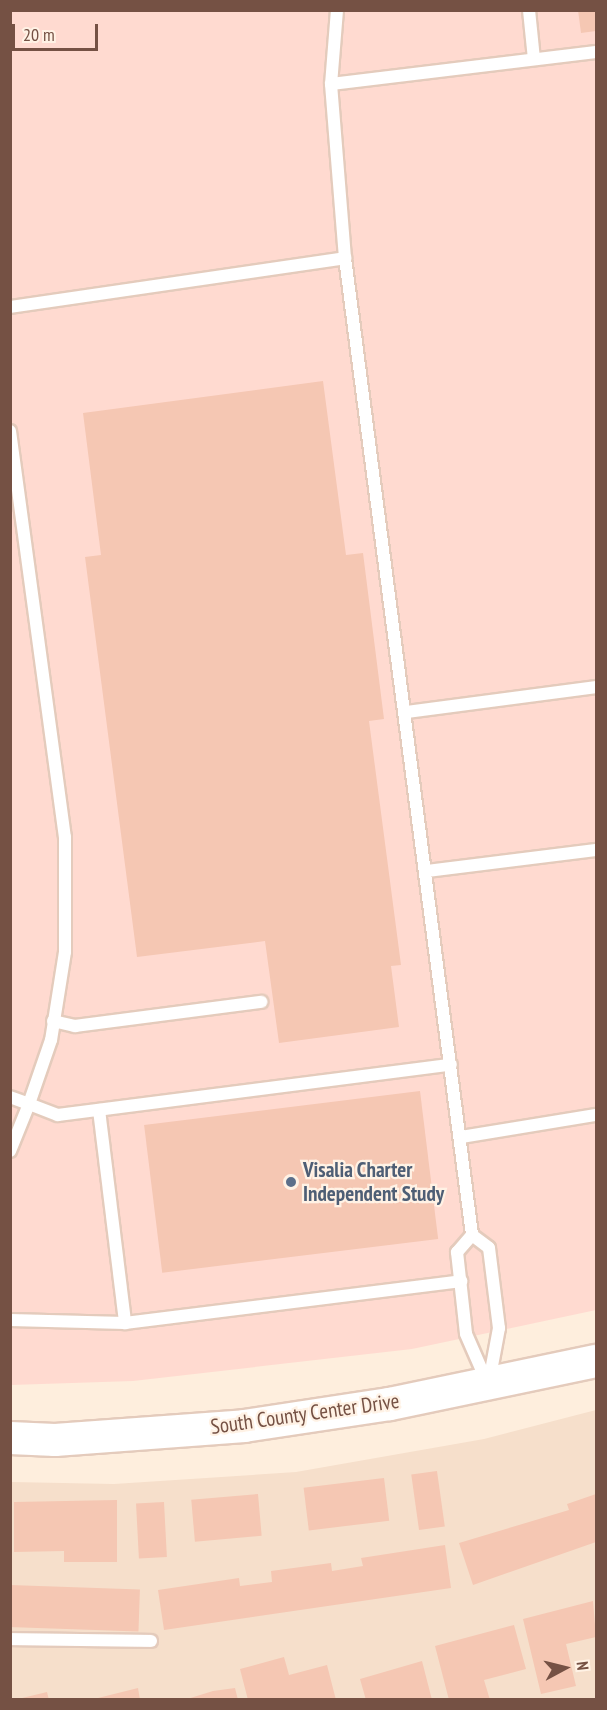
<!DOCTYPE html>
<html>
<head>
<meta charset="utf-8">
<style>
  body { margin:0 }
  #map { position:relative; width:607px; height:1710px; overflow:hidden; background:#feeedd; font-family:"PT Sans Narrow",sans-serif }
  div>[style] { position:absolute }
  .residential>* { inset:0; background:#f6dfcb }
  .commercial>* { inset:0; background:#ffdad0 }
  .building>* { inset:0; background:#f5c7b3; transform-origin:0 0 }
  .roads { filter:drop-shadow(2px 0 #e4cbbc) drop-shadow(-2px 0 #e4cbbc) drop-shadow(0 2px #e4cbbc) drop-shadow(0 -2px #e4cbbc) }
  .lane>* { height:12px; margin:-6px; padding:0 6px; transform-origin:6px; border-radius:6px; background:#fff }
  .secondary>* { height:32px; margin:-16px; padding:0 16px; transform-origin:16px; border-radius:16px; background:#fff }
  .dots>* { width:16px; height:16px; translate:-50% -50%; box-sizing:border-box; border:3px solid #fff2e5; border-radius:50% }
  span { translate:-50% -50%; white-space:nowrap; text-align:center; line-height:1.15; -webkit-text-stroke:4.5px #fff2e5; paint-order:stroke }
  .service-label { font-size:21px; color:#4e5e75; font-weight:700 }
  .left { translate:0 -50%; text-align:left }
  .street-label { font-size:21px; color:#755144 }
  .frame { position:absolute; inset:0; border:12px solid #755144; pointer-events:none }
  .north { position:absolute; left:535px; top:1638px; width:60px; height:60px; -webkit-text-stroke:4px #fff2e5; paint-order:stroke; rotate:83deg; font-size:16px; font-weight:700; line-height:24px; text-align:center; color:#755144 }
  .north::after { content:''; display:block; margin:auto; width:21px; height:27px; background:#755144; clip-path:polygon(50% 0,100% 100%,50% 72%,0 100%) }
  .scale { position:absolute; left:12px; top:24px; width:86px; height:27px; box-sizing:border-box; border:3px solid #755144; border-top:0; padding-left:8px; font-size:18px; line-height:21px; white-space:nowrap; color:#755144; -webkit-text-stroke:4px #fff2e5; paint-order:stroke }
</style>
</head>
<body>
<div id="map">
  <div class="residential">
    <div style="clip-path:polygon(596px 1410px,596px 1699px,11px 1700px,11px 1482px,114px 1484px,296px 1472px,484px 1439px)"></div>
  </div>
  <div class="commercial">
    <div style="clip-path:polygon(11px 11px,596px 11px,596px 1310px,412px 1349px,133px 1381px,11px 1385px)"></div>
  </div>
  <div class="building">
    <div style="clip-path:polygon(578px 10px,596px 10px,596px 31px,581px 33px)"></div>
    <div style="clip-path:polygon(323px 381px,346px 555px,363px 553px,384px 719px,369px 721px,401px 965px,391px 966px,399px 1027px,279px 1043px,265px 941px,137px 957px,85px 557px,101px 555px,83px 413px)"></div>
    <div style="left:420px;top:1091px;width:149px;height:278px;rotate:83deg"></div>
    <div style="left:437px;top:1471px;width:56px;height:26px;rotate:82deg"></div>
    <div style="left:384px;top:1478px;width:43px;height:81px;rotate:83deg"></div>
    <div style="left:258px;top:1494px;width:42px;height:67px;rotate:85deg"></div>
    <div style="clip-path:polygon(596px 1494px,596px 1542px,473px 1585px,459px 1543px,569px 1510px,567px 1504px)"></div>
    <div style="clip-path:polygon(117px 1500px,117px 1562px,64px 1562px,64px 1551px,14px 1552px,14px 1502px)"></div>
    <div style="left:164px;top:1502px;width:55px;height:28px;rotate:87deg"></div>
    <div style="clip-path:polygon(445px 1545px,451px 1588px,164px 1630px,158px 1590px,239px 1578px,240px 1586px,272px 1582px,271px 1571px,331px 1563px,332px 1571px,363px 1566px,361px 1558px)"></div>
    <div style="left:10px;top:1585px;width:130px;height:42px;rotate:2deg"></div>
    <div style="clip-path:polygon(593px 1601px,596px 1637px,566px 1644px,576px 1686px,541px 1694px,523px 1619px)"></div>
    <div style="clip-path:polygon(514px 1625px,526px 1669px,484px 1680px,490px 1700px,449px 1700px,435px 1646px)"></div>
    <div style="clip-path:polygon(284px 1657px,289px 1675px,327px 1665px,336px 1700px,248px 1700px,240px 1669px)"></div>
    <div style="clip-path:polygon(422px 1661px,432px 1700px,366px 1700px,360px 1679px)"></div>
    <div style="clip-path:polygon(138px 1688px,140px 1700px,95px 1700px,94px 1699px)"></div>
    <div style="clip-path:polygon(235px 1688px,238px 1700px,184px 1700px,213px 1691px)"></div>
    <div style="clip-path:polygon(47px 1692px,49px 1700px,18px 1700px,18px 1699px)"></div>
  </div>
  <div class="roads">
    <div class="lane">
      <div style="left:337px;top:10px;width:74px;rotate:94.6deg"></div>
      <div style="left:331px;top:84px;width:175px;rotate:85.4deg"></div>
      <div style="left:345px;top:258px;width:985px;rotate:82.59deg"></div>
      <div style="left:472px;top:1235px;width:21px;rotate:37deg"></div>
      <div style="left:489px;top:1248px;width:81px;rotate:82.9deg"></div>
      <div style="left:499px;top:1328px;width:55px;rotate:100.5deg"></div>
      <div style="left:529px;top:10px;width:49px;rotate:84.2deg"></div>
      <div style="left:331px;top:84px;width:267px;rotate:-6.9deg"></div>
      <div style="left:10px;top:307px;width:339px;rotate:-8.3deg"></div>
      <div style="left:10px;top:431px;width:410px;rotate:82.3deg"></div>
      <div style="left:65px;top:837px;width:115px;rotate:90deg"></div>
      <div style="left:65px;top:952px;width:89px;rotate:99deg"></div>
      <div style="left:51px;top:1040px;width:68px;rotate:109deg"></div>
      <div style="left:29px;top:1104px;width:20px;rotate:-160deg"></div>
      <div style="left:407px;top:712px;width:191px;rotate:-7.5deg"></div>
      <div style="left:427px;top:871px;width:170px;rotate:-7.1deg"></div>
      <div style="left:53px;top:1021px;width:23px;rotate:13deg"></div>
      <div style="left:75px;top:1026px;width:188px;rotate:-7.4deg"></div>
      <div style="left:99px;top:1110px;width:215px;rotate:83deg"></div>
      <div style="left:461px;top:1137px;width:137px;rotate:-9.3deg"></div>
      <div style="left:10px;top:1151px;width:51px;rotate:-68deg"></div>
      <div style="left:29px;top:1104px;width:31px;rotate:21deg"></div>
      <div style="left:58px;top:1115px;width:396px;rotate:-7.3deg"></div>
      <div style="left:472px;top:1235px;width:23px;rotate:131deg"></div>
      <div style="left:457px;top:1252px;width:82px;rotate:83.7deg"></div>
      <div style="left:466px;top:1334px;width:52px;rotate:66.4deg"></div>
      <div style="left:10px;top:1320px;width:115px;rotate:1.5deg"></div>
      <div style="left:125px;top:1323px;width:339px;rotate:-7.1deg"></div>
      <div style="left:10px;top:1639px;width:141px;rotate:0.8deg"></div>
    </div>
    <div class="secondary">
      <div style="left:10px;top:1438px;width:45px;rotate:2.5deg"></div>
      <div style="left:55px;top:1440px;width:190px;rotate:-4.2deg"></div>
      <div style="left:244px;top:1426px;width:148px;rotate:-8.6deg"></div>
      <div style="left:390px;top:1404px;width:210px;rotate:-11.8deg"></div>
    </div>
  </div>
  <div class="dots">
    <div style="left:291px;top:1182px;background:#5c6f8a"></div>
  </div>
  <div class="service-label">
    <span class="left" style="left:303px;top:1182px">Visalia Charter<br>Independent Study</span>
  </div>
  <div class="street-label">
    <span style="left:305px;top:1414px;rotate:-8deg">South County Center Drive</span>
  </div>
  <div class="frame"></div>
  <div class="north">N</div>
  <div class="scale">20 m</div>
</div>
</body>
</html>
